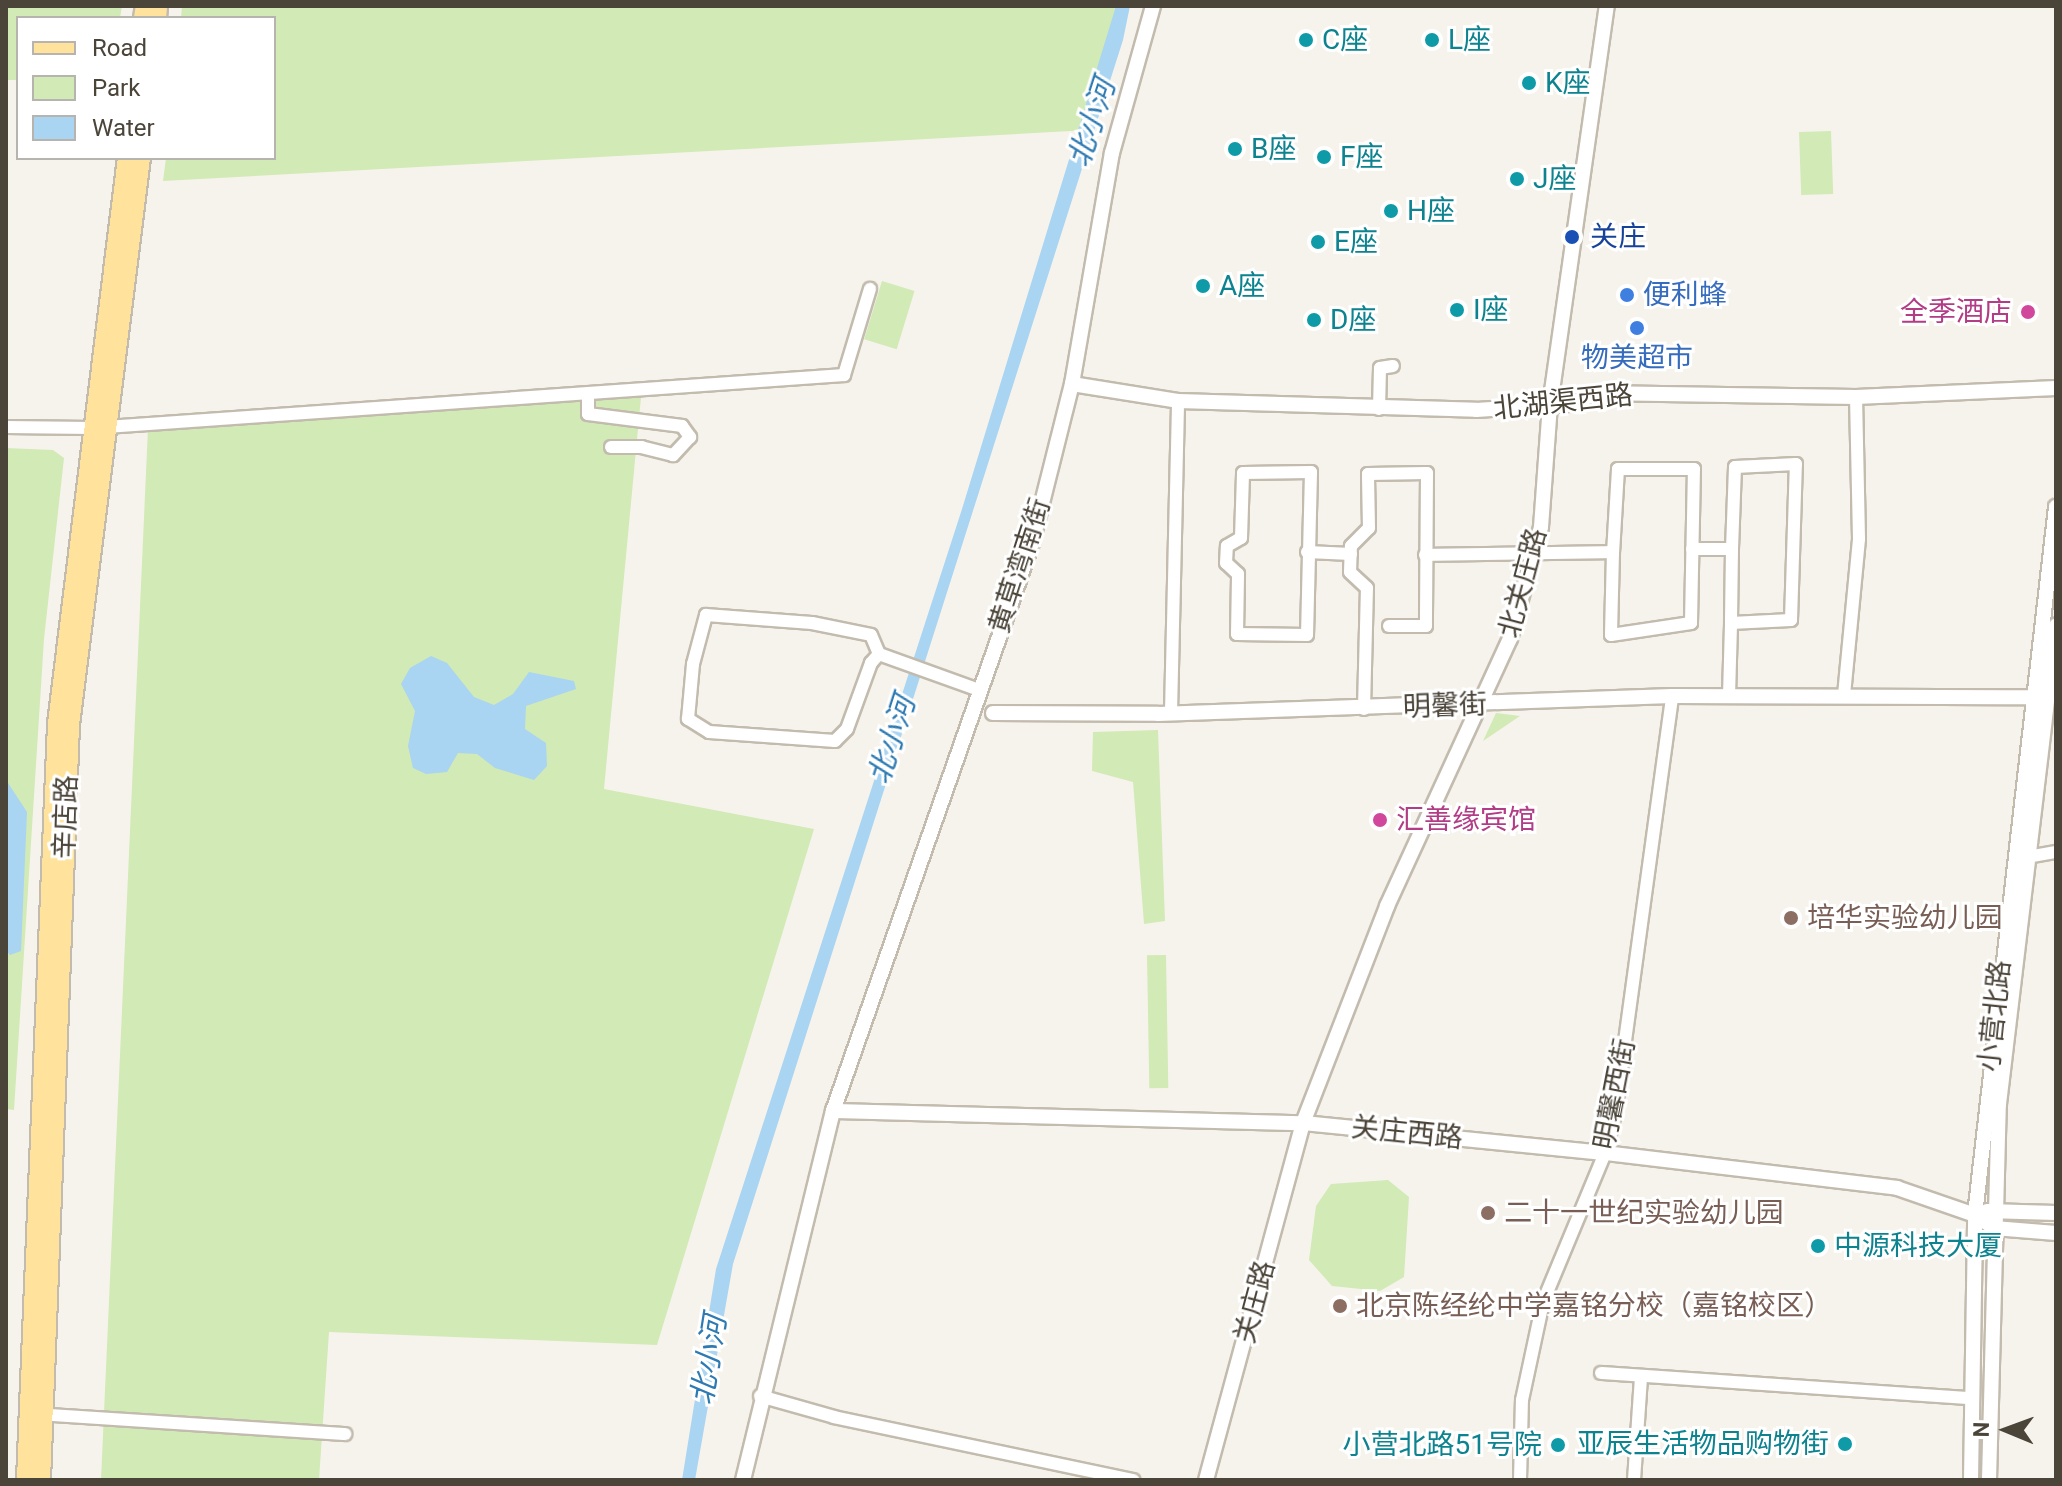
<!DOCTYPE html>
<html>
<head>
<meta charset="utf-8">
<style>
  body { margin:0 }
  #map { position:relative; width:2062px; height:1486px; overflow:hidden; background:#f6f3ec; font-family:Roboto,"Noto Sans SC",sans-serif }
  div>[style] { position:absolute }
  .green>* { inset:0; background:#d2eab5; transform-origin:0 0 }
  .water>* { inset:0; background:#a9d4f2 }
  .roads { filter:drop-shadow(2px 0 #c2bbae) drop-shadow(-2px 0 #c2bbae) drop-shadow(0 2px #c2bbae) drop-shadow(0 -2px #c2bbae) }
  .minor>* { height:12px; margin:-6px; padding:0 6px; transform-origin:6px; border-radius:6px; background:#fff }
  .tertiary>* { height:14px; margin:-7px; padding:0 7px; transform-origin:7px; border-radius:7px; background:#fff }
  .primary>* { height:18px; margin:-9px; padding:0 9px; transform-origin:9px; border-radius:9px; background:#ffe39c }
  .dots>* { width:22px; height:22px; translate:-50% -50%; box-sizing:border-box; border:4px solid #fff; border-radius:50% }
  span { translate:-50% -50%; white-space:nowrap; text-align:center; line-height:1.15; -webkit-text-stroke:6px #fff; paint-order:stroke }
  .culture-label { font-size:28px; color:#0d838f }
  .left { translate:0 -50%; text-align:left }
  .right { translate:-100% -50%; text-align:right }
  .transit-label { font-size:28px; color:#164399 }
  .shop-label { font-size:28px; color:#366cbe }
  .hotel-label { font-size:28px; color:#b23c85 }
  .street-label { font-size:28px; color:#4b4439 }
  .education-label { font-size:28px; color:#785e54 }
  .water-label { font-size:30px; color:#2e7ab2; font-style:italic }
  .frame { position:absolute; inset:0; border:8px solid #4b4439; pointer-events:none }
  .legend { position:absolute; left:16px; top:16px; width:260px; height:144px; box-sizing:border-box; background:#fff; border:2px solid #b7b4b0; margin:0; padding:10px 14px; list-style:none; font-size:24px; color:#4b4439 }
  .legend li { display:flex; align-items:center; gap:16px; height:40px }
  .legend b { width:40px; border:2px solid #b7b4b0 }
  .north { position:absolute; left:1966px; top:1390px; width:80px; height:80px; -webkit-text-stroke:6px #fff; paint-order:stroke; rotate:271deg; font-size:22px; font-weight:700; line-height:32px; text-align:center; color:#4b4439 }
  .north::after { content:''; display:block; margin:auto; width:28px; height:36px; background:#4b4439; clip-path:polygon(50% 0,100% 100%,50% 72%,0 100%) }
</style>
</head>
<body>
<div id="map">
  <div class="green">
    <div style="clip-path:polygon(6px 6px,122px 6px,120px 18px,18px 18px,18px 80px,6px 80px)"></div>
    <div style="clip-path:polygon(182px 6px,1122px 6px,1089px 130px,163px 181px,166px 158px,274px 158px,274px 18px,181px 18px)"></div>
    <div style="left:1831px;top:131px;width:63px;height:32px;rotate:88deg"></div>
    <div style="left:882px;top:281px;width:34px;height:61px;rotate:17deg"></div>
    <div style="clip-path:polygon(641px 397px,604px 789px,814px 829px,657px 1345px,329px 1332px,319px 1480px,101px 1480px,148px 428px)"></div>
    <div style="clip-path:polygon(6px 448px,53px 450px,64px 458px,44px 639px,14px 1110px,6px 1109px)"></div>
    <div style="clip-path:polygon(1496px 713px,1520px 716px,1483px 741px)"></div>
    <div style="clip-path:polygon(1158px 730px,1165px 921px,1144px 924px,1133px 782px,1092px 771px,1093px 732px)"></div>
    <div style="left:1166px;top:955px;width:133px;height:19px;rotate:89deg"></div>
    <div style="clip-path:polygon(1388px 1180px,1409px 1197px,1404px 1277px,1380px 1291px,1332px 1286px,1309px 1260px,1316px 1206px,1331px 1184px)"></div>
  </div>
  <div class="water">
    <div style="clip-path:polygon(1116px 6px,1130px 6px,1123px 40px,733px 1264px,695px 1480px,682px 1480px,716px 1269px,962px 509px)"></div>
    <div style="clip-path:polygon(431px 656px,447px 663px,474px 697px,494px 705px,513px 694px,529px 672px,574px 681px,576px 689px,526px 706px,525px 729px,546px 743px,547px 766px,534px 780px,495px 768px,477px 754px,458px 753px,447px 772px,426px 774px,413px 768px,408px 746px,415px 711px,401px 684px,410px 668px)"></div>
    <div style="clip-path:polygon(6px 780px,27px 812px,21px 951px,10px 955px,6px 950px)"></div>
  </div>
  <div class="roads">
    <div class="minor">
      <div style="left:588px;top:393px;width:21px;rotate:90deg"></div>
      <div style="left:588px;top:414px;width:95px;rotate:7.3deg"></div>
      <div style="left:682px;top:426px;width:14px;rotate:54deg"></div>
      <div style="left:690px;top:437px;width:25px;rotate:133deg"></div>
      <div style="left:673px;top:455px;width:32px;rotate:-166deg"></div>
      <div style="left:642px;top:447px;width:31px;rotate:180deg"></div>
      <div style="left:1379px;top:409px;width:41px;rotate:-88.6deg"></div>
      <div style="left:1380px;top:368px;width:13px;rotate:-9deg"></div>
      <div style="left:6px;top:427px;width:86px;rotate:0.7deg"></div>
      <div style="left:92px;top:428px;width:754px;rotate:-4.03deg"></div>
      <div style="left:844px;top:375px;width:90px;rotate:-73.2deg"></div>
      <div style="left:1311px;top:472px;width:163px;rotate:91.4deg"></div>
      <div style="left:1307px;top:635px;width:70px;rotate:-179.2deg"></div>
      <div style="left:1237px;top:634px;width:60px;rotate:-89deg"></div>
      <div style="left:1238px;top:574px;width:16px;rotate:-137deg"></div>
      <div style="left:1226px;top:563px;width:17px;rotate:-87deg"></div>
      <div style="left:1227px;top:546px;width:16px;rotate:-30deg"></div>
      <div style="left:1241px;top:538px;width:65px;rotate:-88.2deg"></div>
      <div style="left:1243px;top:473px;width:68px;rotate:-0.8deg"></div>
      <div style="left:1692px;top:549px;width:40px"></div>
      <div style="left:1732px;top:549px;width:74px;rotate:90.8deg"></div>
      <div style="left:1731px;top:623px;width:60px;rotate:-2.9deg"></div>
      <div style="left:1791px;top:620px;width:156px;rotate:-88.2deg"></div>
      <div style="left:1796px;top:464px;width:61px;rotate:177.2deg"></div>
      <div style="left:1735px;top:467px;width:82px;rotate:92.1deg"></div>
      <div style="left:1307px;top:552px;width:44px;rotate:2.6deg"></div>
      <div style="left:1425px;top:555px;width:188px;rotate:-0.9deg"></div>
      <div style="left:1613px;top:552px;width:83px;rotate:91.4deg"></div>
      <div style="left:1611px;top:635px;width:81px;rotate:-8.5deg"></div>
      <div style="left:1691px;top:623px;width:154px;rotate:-88.9deg"></div>
      <div style="left:1694px;top:469px;width:76px;rotate:180deg"></div>
      <div style="left:1618px;top:469px;width:83px;rotate:93.4deg"></div>
      <div style="left:879px;top:654px;width:12px;rotate:132deg"></div>
      <div style="left:871px;top:663px;width:70px;rotate:110deg"></div>
      <div style="left:847px;top:729px;width:17px;rotate:135deg"></div>
      <div style="left:835px;top:741px;width:126px;rotate:-175.9deg"></div>
      <div style="left:709px;top:732px;width:25px;rotate:-148deg"></div>
      <div style="left:688px;top:719px;width:55px;rotate:-84.8deg"></div>
      <div style="left:693px;top:664px;width:51px;rotate:-75.1deg"></div>
      <div style="left:706px;top:615px;width:106px;rotate:4.3deg"></div>
      <div style="left:812px;top:623px;width:60px;rotate:11.5deg"></div>
      <div style="left:871px;top:635px;width:21px;rotate:67deg"></div>
      <div style="left:879px;top:654px;width:106px;rotate:19.8deg"></div>
      <div style="left:1844px;top:695px;width:157px;rotate:-84.5deg"></div>
      <div style="left:1859px;top:539px;width:142px;rotate:-91.2deg"></div>
      <div style="left:1729px;top:696px;width:73px;rotate:-88.4deg"></div>
      <div style="left:1364px;top:709px;width:121px;rotate:-88.6deg"></div>
      <div style="left:1367px;top:588px;width:23px;rotate:-137deg"></div>
      <div style="left:1350px;top:572px;width:26px;rotate:-88deg"></div>
      <div style="left:1351px;top:546px;width:25px;rotate:-45deg"></div>
      <div style="left:1369px;top:528px;width:54px;rotate:-91.1deg"></div>
      <div style="left:1368px;top:474px;width:59px;rotate:-1deg"></div>
      <div style="left:1427px;top:473px;width:153px;rotate:90.4deg"></div>
      <div style="left:1426px;top:626px;width:37px;rotate:180deg"></div>
      <div style="left:1171px;top:713px;width:312px;rotate:-88.7deg"></div>
      <div style="left:2027px;top:857px;width:29px;rotate:-10deg"></div>
      <div style="left:1601px;top:1373px;width:372px;rotate:3.9deg"></div>
      <div style="left:760px;top:1396px;width:77px;rotate:15.8deg"></div>
      <div style="left:834px;top:1417px;width:306px;rotate:11.9deg"></div>
      <div style="left:36px;top:1414px;width:310px;rotate:3.7deg"></div>
      <div style="left:1520px;top:1480px;width:80px;rotate:-88.6deg"></div>
      <div style="left:1522px;top:1400px;width:100px;rotate:-77.9deg"></div>
      <div style="left:1543px;top:1302px;width:161px;rotate:-67.4deg"></div>
      <div style="left:1605px;top:1153px;width:40px;rotate:-75.6deg"></div>
      <div style="left:1615px;top:1114px;width:422px;rotate:-82.2deg"></div>
      <div style="left:1634px;top:1480px;width:104px;rotate:-86.1deg"></div>
    </div>
    <div class="tertiary">
      <div style="left:1072px;top:384px;width:107px;rotate:9.1deg"></div>
      <div style="left:1178px;top:401px;width:298px;rotate:1.7deg"></div>
      <div style="left:1476px;top:410px;width:94px;rotate:-3.7deg"></div>
      <div style="left:1570px;top:404px;width:29px;rotate:-22deg"></div>
      <div style="left:1597px;top:393px;width:259px;rotate:0.9deg"></div>
      <div style="left:1856px;top:397px;width:200px;rotate:-2.6deg"></div>
      <div style="left:993px;top:713px;width:165px;rotate:0.3deg"></div>
      <div style="left:1158px;top:714px;width:514px;rotate:-2.01deg"></div>
      <div style="left:1672px;top:696px;width:359px;rotate:0.2deg"></div>
      <div style="left:833px;top:1111px;width:470px;rotate:1.5deg"></div>
      <div style="left:1303px;top:1123px;width:303px;rotate:5.7deg"></div>
      <div style="left:1605px;top:1153px;width:294px;rotate:6.8deg"></div>
      <div style="left:1897px;top:1188px;width:83px;rotate:19.1deg"></div>
      <div style="left:1975px;top:1215px;width:23px;rotate:34deg"></div>
      <div style="left:1987px;top:1211px;width:69px;rotate:1.7deg"></div>
      <div style="left:1994px;top:1228px;width:62px;rotate:4.6deg"></div>
      <div style="left:743px;top:1480px;width:380px;rotate:-76.3deg"></div>
      <div style="left:833px;top:1111px;width:602px;rotate:-70.69deg"></div>
      <div style="left:1032px;top:543px;width:164px;rotate:-75.9deg"></div>
      <div style="left:1072px;top:384px;width:234px;rotate:-80.2deg"></div>
      <div style="left:1112px;top:153px;width:153px;rotate:-74.4deg"></div>
      <div style="left:1206px;top:1480px;width:370px;rotate:-74.8deg"></div>
      <div style="left:1303px;top:1123px;width:233px;rotate:-68.8deg"></div>
      <div style="left:1387px;top:906px;width:294px;rotate:-65.3deg"></div>
      <div style="left:1510px;top:639px;width:116px;rotate:-74.5deg"></div>
      <div style="left:1541px;top:527px;width:122px;rotate:-85.8deg"></div>
      <div style="left:1550px;top:405px;width:403px;rotate:-81.9deg"></div>
      <div style="left:1971px;top:1480px;width:265px;rotate:-89.1deg"></div>
      <div style="left:1975px;top:1215px;width:713px;rotate:-83.47deg"></div>
      <div style="left:1989px;top:1480px;width:376px;rotate:-88.5deg"></div>
      <div style="left:1999px;top:1104px;width:482px;rotate:-83.2deg"></div>
    </div>
    <div class="primary">
      <div style="left:143px;top:18px;width:12px;rotate:-81deg"></div>
      <div style="left:157px;top:18px;width:12px;rotate:-85deg"></div>
      <div style="left:26px;top:1480px;width:757px;rotate:-87.65deg"></div>
      <div style="left:57px;top:724px;width:570px;rotate:-82.95deg"></div>
      <div style="left:41px;top:1480px;width:757px;rotate:-87.8deg"></div>
      <div style="left:70px;top:724px;width:570px;rotate:-82.85deg"></div>
    </div>
  </div>
  <div class="dots">
    <div style="left:1306px;top:40px;background:#0f9aa8"></div>
    <div style="left:1432px;top:40px;background:#0f9aa8"></div>
    <div style="left:1529px;top:83px;background:#0f9aa8"></div>
    <div style="left:1235px;top:149px;background:#0f9aa8"></div>
    <div style="left:1324px;top:157px;background:#0f9aa8"></div>
    <div style="left:1517px;top:179px;background:#0f9aa8"></div>
    <div style="left:1391px;top:211px;background:#0f9aa8"></div>
    <div style="left:1572px;top:237px;background:#1a4fb4"></div>
    <div style="left:1318px;top:242px;background:#0f9aa8"></div>
    <div style="left:1203px;top:286px;background:#0f9aa8"></div>
    <div style="left:1627px;top:295px;background:#3f7fe0"></div>
    <div style="left:1457px;top:310px;background:#0f9aa8"></div>
    <div style="left:2028px;top:312px;background:#d1479c"></div>
    <div style="left:1314px;top:320px;background:#0f9aa8"></div>
    <div style="left:1637px;top:328px;background:#3f7fe0"></div>
    <div style="left:1380px;top:820px;background:#d1479c"></div>
    <div style="left:1791px;top:918px;background:#8d6e63"></div>
    <div style="left:1488px;top:1213px;background:#8d6e63"></div>
    <div style="left:1818px;top:1246px;background:#0f9aa8"></div>
    <div style="left:1340px;top:1306px;background:#8d6e63"></div>
    <div style="left:1845px;top:1444px;background:#0f9aa8"></div>
    <div style="left:1558px;top:1445px;background:#0f9aa8"></div>
  </div>
  <div class="culture-label">
    <span class="left" style="left:1322px;top:40px">C座</span>
    <span class="left" style="left:1448px;top:40px">L座</span>
    <span class="left" style="left:1545px;top:83px">K座</span>
    <span class="left" style="left:1251px;top:149px">B座</span>
    <span class="left" style="left:1340px;top:157px">F座</span>
    <span class="left" style="left:1533px;top:179px">J座</span>
    <span class="left" style="left:1407px;top:211px">H座</span>
    <span class="left" style="left:1334px;top:242px">E座</span>
    <span class="left" style="left:1219px;top:286px">A座</span>
    <span class="left" style="left:1473px;top:310px">I座</span>
    <span class="left" style="left:1330px;top:320px">D座</span>
    <span class="left" style="left:1834px;top:1246px">中源科技大厦</span>
    <span class="right" style="left:1829px;top:1444px">亚辰生活物品购物街</span>
    <span class="right" style="left:1542px;top:1445px">小营北路51号院</span>
  </div>
  <div class="transit-label">
    <span class="left" style="left:1590px;top:237px">关庄</span>
  </div>
  <div class="shop-label">
    <span class="left" style="left:1643px;top:295px">便利蜂</span>
    <span style="left:1637px;top:358px">物美超市</span>
  </div>
  <div class="hotel-label">
    <span class="right" style="left:2012px;top:312px">全季酒店</span>
    <span class="left" style="left:1396px;top:820px">汇善缘宾馆</span>
  </div>
  <div class="street-label">
    <span style="left:1563px;top:402px;rotate:-6deg">北湖渠西路</span>
    <span style="left:1020px;top:566px;rotate:-72deg">黄草湾南街</span>
    <span style="left:1523px;top:583px;rotate:-75deg">北关庄路</span>
    <span style="left:1445px;top:706px;rotate:-2deg">明馨街</span>
    <span style="left:66px;top:817px;rotate:-88deg">辛店路</span>
    <span style="left:1995px;top:1016px;rotate:-84deg">小营北路</span>
    <span style="left:1615px;top:1094px;rotate:-79deg">明馨西街</span>
    <span style="left:1407px;top:1133px;rotate:6deg">关庄西路</span>
    <span style="left:1255px;top:1302px;rotate:-75deg">关庄路</span>
  </div>
  <div class="education-label">
    <span class="left" style="left:1807px;top:918px">培华实验幼儿园</span>
    <span class="left" style="left:1504px;top:1213px">二十一世纪实验幼儿园</span>
    <span class="left" style="left:1356px;top:1306px">北京陈经纶中学嘉铭分校（嘉铭校区）</span>
  </div>
  <div class="water-label">
    <span style="left:1092px;top:123px;rotate:-72deg">北小河</span>
    <span style="left:892px;top:740px;rotate:-72deg">北小河</span>
    <span style="left:709px;top:1360px;rotate:-81deg">北小河</span>
  </div>
  <div class="frame"></div>
  <ul class="legend">
  <li><b style="height:10px;background:#ffe39c"></b>Road</li>
  <li><b style="height:22px;background:#d2eab5"></b>Park</li>
  <li><b style="height:22px;background:#a9d4f2"></b>Water</li>
  </ul>
  <div class="north">N</div>
</div>
</body>
</html>
